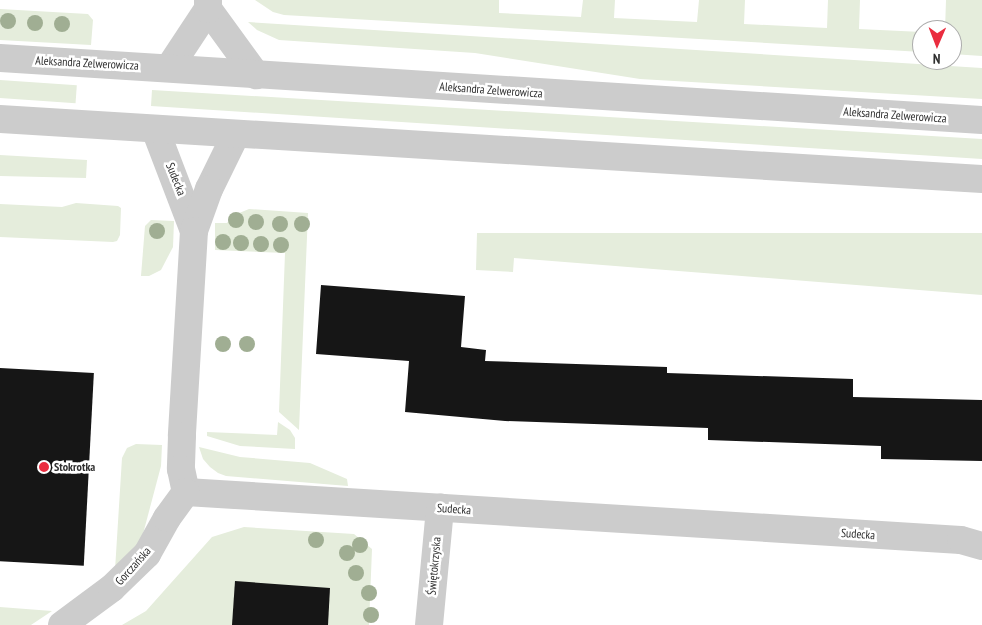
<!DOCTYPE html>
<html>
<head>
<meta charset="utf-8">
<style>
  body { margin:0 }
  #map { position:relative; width:982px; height:625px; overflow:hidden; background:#fff; font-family:"PT Sans Narrow",sans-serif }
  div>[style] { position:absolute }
  .green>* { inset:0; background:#e5eddc; transform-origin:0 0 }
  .building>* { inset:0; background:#161616; transform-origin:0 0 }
  .minor>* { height:28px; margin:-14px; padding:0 14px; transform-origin:14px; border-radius:14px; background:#ccc }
  .tertiary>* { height:28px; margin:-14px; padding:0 14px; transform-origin:14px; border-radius:14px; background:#ccc }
  .trees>* { width:16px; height:16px; margin:-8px; border-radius:50%; background:#a0ae93 }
  .dots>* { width:14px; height:14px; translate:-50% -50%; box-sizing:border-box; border:2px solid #fff; border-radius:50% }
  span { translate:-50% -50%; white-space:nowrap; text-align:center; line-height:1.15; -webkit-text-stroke:5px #fff; paint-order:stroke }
  .street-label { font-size:12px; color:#2f2f2f }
  .poi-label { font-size:12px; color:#2f2f2f; font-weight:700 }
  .left { translate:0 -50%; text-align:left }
  .north { position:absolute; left:912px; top:20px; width:50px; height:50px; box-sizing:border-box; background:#fff; border:1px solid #acacac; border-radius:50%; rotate:181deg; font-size:14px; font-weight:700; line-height:20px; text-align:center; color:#2f2f2f }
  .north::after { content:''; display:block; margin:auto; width:18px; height:22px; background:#ea2d3f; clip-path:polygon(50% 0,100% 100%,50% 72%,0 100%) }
</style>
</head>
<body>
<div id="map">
  <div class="green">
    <div style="clip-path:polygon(255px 0,499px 0,499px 13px,581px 17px,583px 0,615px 0,614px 18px,697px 22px,699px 0,745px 0,744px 24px,827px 28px,828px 0,860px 0,859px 29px,922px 32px,922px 52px,284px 15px,273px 12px)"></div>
    <div style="clip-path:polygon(946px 0,982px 0,982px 56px,952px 54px,952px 30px,945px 30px)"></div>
    <div style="clip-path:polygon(0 9px,88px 14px,93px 20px,91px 45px,0 40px)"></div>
    <div style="clip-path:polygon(248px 22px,982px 68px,982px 99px,640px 79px,475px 53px,279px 40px,257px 30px)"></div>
    <div style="left:0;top:80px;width:77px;height:18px;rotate:4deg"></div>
    <div style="clip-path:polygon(152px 90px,982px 139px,982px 159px,151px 106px)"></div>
    <div style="clip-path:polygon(0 155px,87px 160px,86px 178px,0 176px)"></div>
    <div style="clip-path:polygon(76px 203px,118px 206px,121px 208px,120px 235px,117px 241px,113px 242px,0 237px,0 204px,62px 207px)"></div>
    <div style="clip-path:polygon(249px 209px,308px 213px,299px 430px,279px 412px,285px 253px,215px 250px,215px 223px,227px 223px,232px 216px)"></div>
    <div style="clip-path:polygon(151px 220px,174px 221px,173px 247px,161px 270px,149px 276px,141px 276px,145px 226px)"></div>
    <div style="clip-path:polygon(477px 233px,982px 233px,982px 295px,514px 258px,513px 272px,476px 270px)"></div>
    <div style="clip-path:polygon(278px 422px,290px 430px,295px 438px,295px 449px,240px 446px,207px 436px,207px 432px,277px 435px)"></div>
    <div style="clip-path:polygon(136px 444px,162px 445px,161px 466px,143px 534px,136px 548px,115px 570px,122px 458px,127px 448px)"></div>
    <div style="clip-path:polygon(199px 447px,240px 457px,310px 463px,347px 479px,348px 486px,226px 476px,218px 473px,210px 467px,203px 459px)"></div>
    <div style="clip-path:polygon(244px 527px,354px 534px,372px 549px,369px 625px,122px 625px,146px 611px,212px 537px)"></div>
    <div style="clip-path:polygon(0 607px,52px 611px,31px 625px,0 625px)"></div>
  </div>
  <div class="building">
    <div style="clip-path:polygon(321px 285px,465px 296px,461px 347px,486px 350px,485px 361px,667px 367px,667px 373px,853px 379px,853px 397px,982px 400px,982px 461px,881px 459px,881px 446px,708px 440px,708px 428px,505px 421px,405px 412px,409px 361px,316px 354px)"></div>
    <div style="left:0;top:368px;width:94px;height:193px;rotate:3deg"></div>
    <div style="clip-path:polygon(235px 581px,330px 588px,328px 625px,232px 625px)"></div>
  </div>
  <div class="minor">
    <div style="left:208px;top:9px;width:82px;rotate:54deg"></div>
    <div style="left:169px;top:68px;width:71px;rotate:-56.5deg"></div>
    <div style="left:208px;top:9px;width:9px;rotate:-90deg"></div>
    <div style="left:155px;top:129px;width:109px;rotate:69.1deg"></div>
    <div style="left:236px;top:134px;width:61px;rotate:116.1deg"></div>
    <div style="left:209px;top:189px;width:45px;rotate:109.7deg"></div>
    <div style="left:194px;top:231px;width:205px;rotate:93.4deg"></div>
    <div style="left:182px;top:436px;width:33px;rotate:92deg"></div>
    <div style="left:181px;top:469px;width:24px;rotate:78deg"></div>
    <div style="left:186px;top:492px;width:776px;rotate:3.54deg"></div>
    <div style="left:961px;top:540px;width:22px;rotate:16deg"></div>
    <div style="left:62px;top:625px;width:62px;rotate:-36.5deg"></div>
    <div style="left:112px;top:588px;width:49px;rotate:-44.2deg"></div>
    <div style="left:147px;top:554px;width:41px;rotate:-60.9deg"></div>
    <div style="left:167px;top:518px;width:32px;rotate:-54deg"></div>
    <div style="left:429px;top:625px;width:118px;rotate:-84.6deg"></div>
  </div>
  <div class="tertiary">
    <div style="left:0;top:58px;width:984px;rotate:3.61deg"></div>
    <div style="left:0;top:119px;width:984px;rotate:3.5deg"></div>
  </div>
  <div class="trees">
    <div style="left:8px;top:21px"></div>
    <div style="left:35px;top:23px"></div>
    <div style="left:62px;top:24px"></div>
    <div style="left:236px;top:220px"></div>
    <div style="left:256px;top:222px"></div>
    <div style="left:280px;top:224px"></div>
    <div style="left:302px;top:224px"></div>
    <div style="left:157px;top:231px"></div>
    <div style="left:223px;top:242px"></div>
    <div style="left:241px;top:243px"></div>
    <div style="left:261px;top:244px"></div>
    <div style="left:281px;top:245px"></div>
    <div style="left:223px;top:344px"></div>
    <div style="left:247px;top:344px"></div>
    <div style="left:316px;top:540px"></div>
    <div style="left:360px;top:545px"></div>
    <div style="left:347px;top:553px"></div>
    <div style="left:356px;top:573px"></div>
    <div style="left:369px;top:593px"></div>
    <div style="left:371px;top:615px"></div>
  </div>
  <div class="dots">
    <div style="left:44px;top:467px;background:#ea2d3f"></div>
  </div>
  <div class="street-label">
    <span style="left:87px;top:63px;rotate:3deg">Aleksandra Zelwerowicza</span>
    <span style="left:491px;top:90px;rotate:4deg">Aleksandra Zelwerowicza</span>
    <span style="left:895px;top:115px;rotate:4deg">Aleksandra Zelwerowicza</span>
    <span style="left:176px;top:179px;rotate:68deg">Sudecka</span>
    <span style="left:454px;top:509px;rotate:4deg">Sudecka</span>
    <span style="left:858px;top:534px;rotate:4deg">Sudecka</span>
    <span style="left:133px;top:566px;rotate:-48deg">Gorczańska</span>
    <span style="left:434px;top:566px;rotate:-85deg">Świętokrzyska</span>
  </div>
  <div class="poi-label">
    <span class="left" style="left:54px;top:467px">Stokrotka</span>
  </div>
  <div class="north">N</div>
</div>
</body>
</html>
